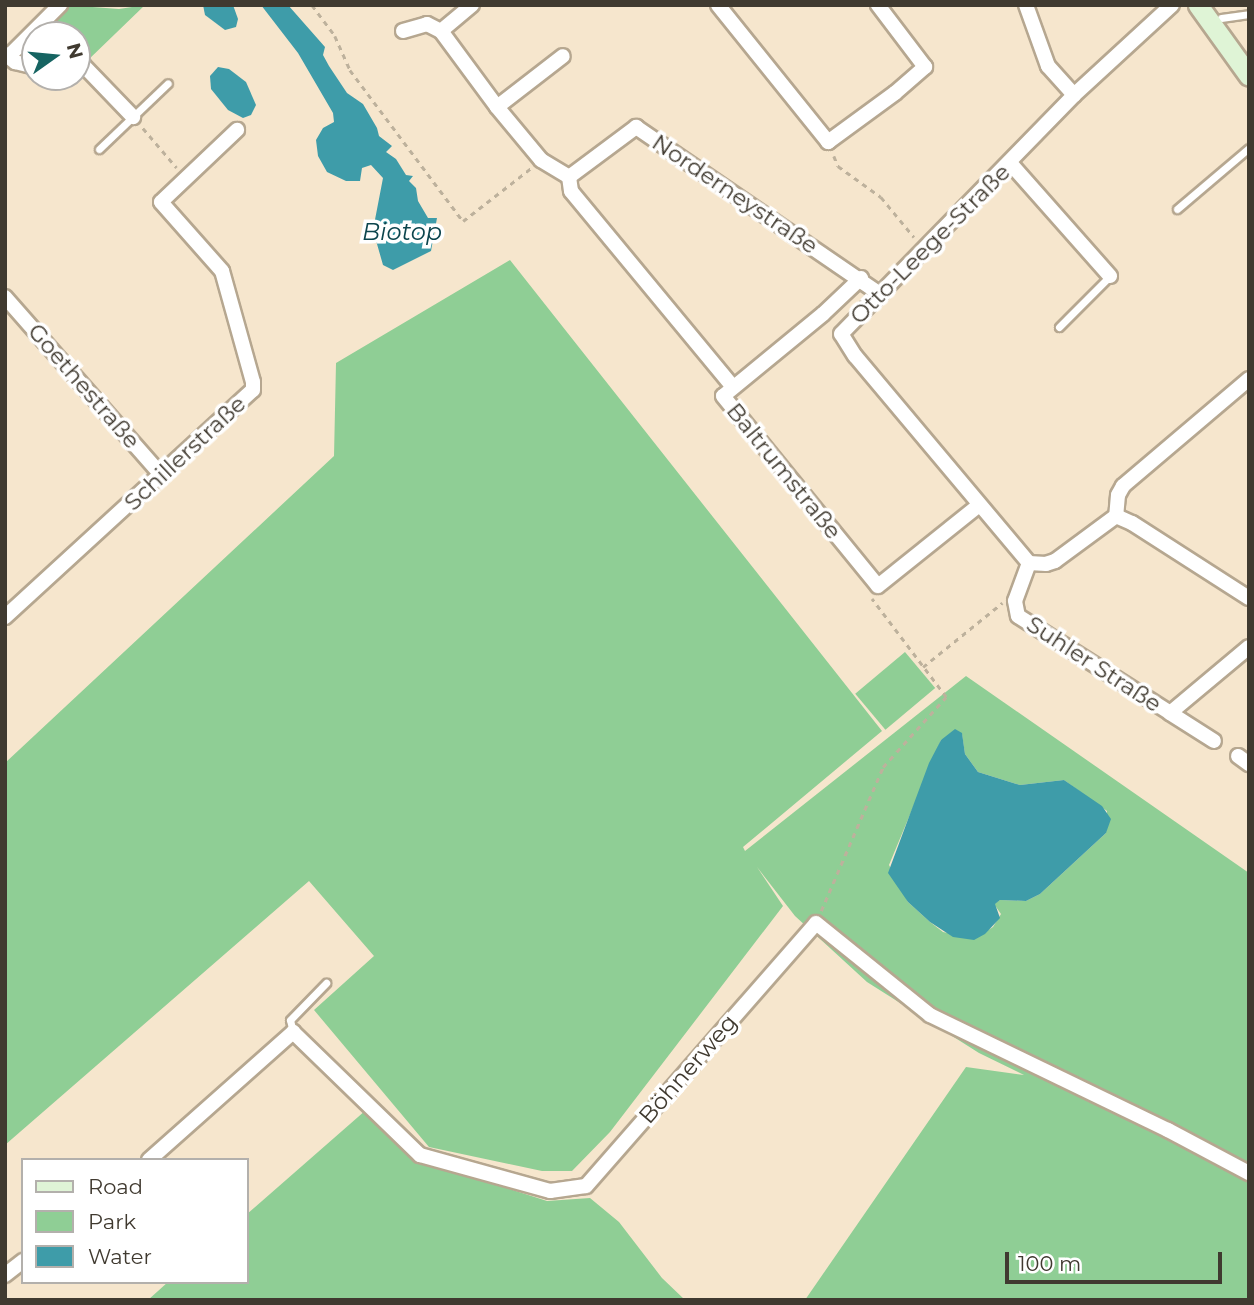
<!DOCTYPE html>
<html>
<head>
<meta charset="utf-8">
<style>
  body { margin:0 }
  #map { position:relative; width:1254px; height:1305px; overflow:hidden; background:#f6e6cd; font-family:Montserrat,sans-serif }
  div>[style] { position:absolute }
  .green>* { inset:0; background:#8fce95; transform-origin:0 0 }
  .water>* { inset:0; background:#3e9ca9 }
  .path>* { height:2.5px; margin-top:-1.25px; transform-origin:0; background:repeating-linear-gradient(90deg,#bdb19c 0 5px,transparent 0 10px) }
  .roads { filter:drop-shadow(2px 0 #b6a790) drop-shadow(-2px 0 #b6a790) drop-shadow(0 2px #b6a790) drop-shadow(0 -2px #b6a790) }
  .lane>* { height:7px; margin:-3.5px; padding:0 3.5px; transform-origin:3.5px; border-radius:3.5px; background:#fff }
  .street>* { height:14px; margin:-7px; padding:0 7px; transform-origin:7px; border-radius:7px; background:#fff }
  .secondary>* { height:19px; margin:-9.5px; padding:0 9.5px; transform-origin:9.5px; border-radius:9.5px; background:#dff4d6 }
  span { translate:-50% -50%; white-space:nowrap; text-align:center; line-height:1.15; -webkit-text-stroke:7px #fff; paint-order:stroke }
  .street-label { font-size:23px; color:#403a30 }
  .water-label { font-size:24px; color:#0c454d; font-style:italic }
  .frame { position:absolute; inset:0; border:7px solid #403a30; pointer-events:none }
  .legend { position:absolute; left:21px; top:1158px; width:228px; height:126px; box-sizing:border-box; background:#fff; border:2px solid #b3b0ac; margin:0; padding:9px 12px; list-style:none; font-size:21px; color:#403a30 }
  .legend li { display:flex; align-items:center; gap:14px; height:35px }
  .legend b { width:35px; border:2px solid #b3b0ac }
  .north { position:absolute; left:21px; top:21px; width:70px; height:70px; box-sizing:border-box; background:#fff; border:2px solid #b3b0ac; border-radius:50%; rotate:75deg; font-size:19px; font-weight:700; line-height:28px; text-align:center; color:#403a30 }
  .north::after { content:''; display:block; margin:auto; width:24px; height:32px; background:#166462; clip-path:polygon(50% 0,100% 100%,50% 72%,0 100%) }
  .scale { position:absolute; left:1005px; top:1252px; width:217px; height:32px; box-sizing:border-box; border:4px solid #403a30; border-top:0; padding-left:9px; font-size:21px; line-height:24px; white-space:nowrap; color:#403a30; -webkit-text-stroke:5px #fff; paint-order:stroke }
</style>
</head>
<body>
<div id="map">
  <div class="green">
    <div style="clip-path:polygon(66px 5px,119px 9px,145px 5px,86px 62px,77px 60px,77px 35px,36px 35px)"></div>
    <div style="clip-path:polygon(evenodd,510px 260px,882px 731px,743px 847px,745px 851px,966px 676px,1249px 873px,1249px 1300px,805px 1300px,966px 1067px,1024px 1075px,979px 1053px,867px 982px,795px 916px,757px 867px,783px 906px,610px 1132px,572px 1171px,542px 1171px,429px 1147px,314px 1010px,374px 956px,309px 881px,5px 1145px,5px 763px,334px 456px,336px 363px,510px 260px,962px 734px,965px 754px,978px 772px,1020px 785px,1064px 780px,1107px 811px,1106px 833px,1040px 894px,1026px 901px,1000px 900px,994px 904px,1001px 914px,993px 927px,974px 939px,943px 932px,930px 922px,908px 902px,889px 865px,941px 740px,962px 734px)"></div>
    <div style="left:905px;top:652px;width:47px;height:65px;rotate:50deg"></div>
    <div style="clip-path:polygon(366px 1110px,417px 1159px,547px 1201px,590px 1198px,619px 1222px,662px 1278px,685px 1300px,148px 1300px,168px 1282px,247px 1282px,247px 1214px)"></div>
  </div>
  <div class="water">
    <div style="clip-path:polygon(203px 5px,233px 5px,238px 19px,236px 27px,225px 30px,205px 15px)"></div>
    <div style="clip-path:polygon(261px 5px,288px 5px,325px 47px,323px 55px,329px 66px,347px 93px,363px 104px,377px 128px,379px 136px,392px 146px,386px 152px,396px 159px,406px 175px,413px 176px,409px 181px,416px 188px,418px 201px,428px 218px,437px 218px,431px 251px,393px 270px,383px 265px,373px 230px,383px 178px,371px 165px,362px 168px,360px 181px,346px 181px,327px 172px,318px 156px,316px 140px,323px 128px,334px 122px,333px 113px,298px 53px)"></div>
    <div style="clip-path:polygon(218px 67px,229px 69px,246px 82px,256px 105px,251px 115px,243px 118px,228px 110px,211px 89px,210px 76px)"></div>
    <div style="clip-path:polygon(955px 729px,962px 733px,965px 754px,978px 772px,1020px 785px,1064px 780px,1102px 806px,1111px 819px,1106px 833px,1040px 894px,1026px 901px,1000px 900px,995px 904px,1000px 918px,985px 934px,974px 940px,953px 937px,930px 922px,908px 902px,888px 873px,929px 763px,941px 740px)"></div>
  </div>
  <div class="path">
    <div style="left:312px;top:5px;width:39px;rotate:53deg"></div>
    <div style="left:335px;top:36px;width:37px;rotate:66deg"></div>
    <div style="left:350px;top:70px;width:189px;rotate:53.2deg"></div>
    <div style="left:463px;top:221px;width:86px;rotate:-37.9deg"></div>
    <div style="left:143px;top:128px;width:52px;rotate:49.6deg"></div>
    <div style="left:834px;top:156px;width:11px;rotate:68deg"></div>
    <div style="left:838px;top:166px;width:53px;rotate:35.8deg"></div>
    <div style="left:881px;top:197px;width:52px;rotate:50.5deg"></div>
    <div style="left:923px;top:667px;width:102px;rotate:-39deg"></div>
    <div style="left:821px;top:911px;width:157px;rotate:-66.7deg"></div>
    <div style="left:883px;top:767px;width:94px;rotate:-48deg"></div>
    <div style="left:946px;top:697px;width:123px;rotate:-127.1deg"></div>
  </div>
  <div class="roads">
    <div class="lane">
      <div style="left:1221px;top:18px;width:28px;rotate:-8deg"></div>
      <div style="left:99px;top:149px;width:95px;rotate:-43.7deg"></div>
      <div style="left:1177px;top:209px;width:94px;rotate:-40.3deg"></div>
      <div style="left:1059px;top:327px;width:72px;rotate:-45deg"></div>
      <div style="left:293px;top:1032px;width:12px;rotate:-104deg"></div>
      <div style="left:290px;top:1020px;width:52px;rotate:-45.8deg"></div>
    </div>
    <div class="street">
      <div style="left:472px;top:5px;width:40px;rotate:140deg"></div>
      <div style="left:441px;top:31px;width:94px;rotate:53.6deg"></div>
      <div style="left:497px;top:107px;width:69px;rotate:50.3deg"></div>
      <div style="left:541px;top:160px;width:33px;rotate:31deg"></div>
      <div style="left:718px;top:5px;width:176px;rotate:51.2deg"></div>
      <div style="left:828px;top:142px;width:83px;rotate:-36.2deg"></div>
      <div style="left:895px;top:93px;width:40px;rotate:-41deg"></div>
      <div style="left:925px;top:67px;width:78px;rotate:-127.2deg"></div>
      <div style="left:1026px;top:5px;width:65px;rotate:70.2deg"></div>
      <div style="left:1048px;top:66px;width:39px;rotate:48deg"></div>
      <div style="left:403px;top:31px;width:25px;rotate:-16deg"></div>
      <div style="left:427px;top:24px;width:16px;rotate:27deg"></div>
      <div style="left:5px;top:54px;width:13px;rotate:39deg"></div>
      <div style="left:15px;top:62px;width:21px;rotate:14deg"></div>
      <div style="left:8px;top:57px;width:74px;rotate:-45deg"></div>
      <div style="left:77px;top:65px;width:7px;rotate:8deg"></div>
      <div style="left:84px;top:66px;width:71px;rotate:46.1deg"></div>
      <div style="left:497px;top:107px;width:83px;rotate:-37.7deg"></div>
      <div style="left:1010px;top:163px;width:151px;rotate:48.5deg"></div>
      <div style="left:861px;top:278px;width:52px;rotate:136.5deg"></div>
      <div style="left:823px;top:314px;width:129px;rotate:140.6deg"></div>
      <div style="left:723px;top:396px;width:245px;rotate:50.8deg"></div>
      <div style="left:878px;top:586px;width:129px;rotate:-38.7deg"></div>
      <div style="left:5px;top:297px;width:238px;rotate:48.7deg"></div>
      <div style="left:1249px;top:379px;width:165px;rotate:139.7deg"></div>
      <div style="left:1123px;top:486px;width:10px;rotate:119deg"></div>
      <div style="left:1118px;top:495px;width:21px;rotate:95deg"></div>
      <div style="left:1116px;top:516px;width:76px;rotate:143.6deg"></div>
      <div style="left:1055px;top:561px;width:9px;rotate:162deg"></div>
      <div style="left:1046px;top:564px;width:17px;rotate:-177deg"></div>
      <div style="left:1029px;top:563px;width:40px;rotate:110.2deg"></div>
      <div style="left:1015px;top:601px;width:15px;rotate:79deg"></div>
      <div style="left:1018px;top:616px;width:180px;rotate:32.5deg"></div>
      <div style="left:1170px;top:713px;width:103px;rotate:-39.9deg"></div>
      <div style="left:733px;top:387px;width:254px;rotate:-129.6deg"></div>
      <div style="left:571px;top:191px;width:14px;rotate:-98deg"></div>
      <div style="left:569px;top:177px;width:84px;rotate:-36.7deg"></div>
      <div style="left:636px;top:127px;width:296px;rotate:34.4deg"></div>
      <div style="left:1116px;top:516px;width:17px;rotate:24deg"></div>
      <div style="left:1132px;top:523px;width:139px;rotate:32.7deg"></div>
      <div style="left:1029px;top:563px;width:270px;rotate:-130deg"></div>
      <div style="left:855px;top:356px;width:26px;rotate:-122deg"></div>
      <div style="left:841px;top:334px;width:334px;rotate:-45.7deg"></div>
      <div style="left:1074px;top:95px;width:133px;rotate:-42.6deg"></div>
      <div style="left:5px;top:617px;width:336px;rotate:-42.5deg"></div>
      <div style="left:253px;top:390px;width:8px;rotate:-90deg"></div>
      <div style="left:253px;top:382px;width:115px;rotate:-105.6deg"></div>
      <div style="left:222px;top:271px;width:92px;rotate:-131.5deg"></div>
      <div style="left:161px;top:202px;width:105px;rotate:-43.5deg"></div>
      <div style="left:1170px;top:713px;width:52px;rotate:32.5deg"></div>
      <div style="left:1238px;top:756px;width:14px;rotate:36deg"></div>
      <div style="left:149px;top:1160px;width:193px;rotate:-41.6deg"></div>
      <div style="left:293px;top:1032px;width:177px;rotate:44.1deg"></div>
      <div style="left:420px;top:1155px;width:135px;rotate:15.5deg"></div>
      <div style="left:550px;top:1191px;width:36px;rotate:-8deg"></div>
      <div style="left:586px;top:1186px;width:349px;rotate:-48.8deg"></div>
      <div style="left:816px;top:923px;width:146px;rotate:38.9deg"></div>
      <div style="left:930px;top:1015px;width:264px;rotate:25.8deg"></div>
      <div style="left:1168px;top:1130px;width:92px;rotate:28deg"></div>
      <div style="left:5px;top:1275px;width:23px;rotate:-38deg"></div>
    </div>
    <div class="secondary">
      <div style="left:1198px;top:5px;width:87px;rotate:54.3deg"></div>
    </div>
  </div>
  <div class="street-label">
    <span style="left:735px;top:194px;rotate:34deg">Norderneystraße</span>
    <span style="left:930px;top:244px;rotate:-45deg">Otto-Leege-Straße</span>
    <span style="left:84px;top:386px;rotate:49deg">Goethestraße</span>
    <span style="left:185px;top:453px;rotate:-43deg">Schillerstraße</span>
    <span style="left:784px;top:471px;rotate:51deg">Baltrumstraße</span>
    <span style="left:1094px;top:664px;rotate:33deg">Suhler Straße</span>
    <span style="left:688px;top:1069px;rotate:-49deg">Böhnerweg</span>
  </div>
  <div class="water-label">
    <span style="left:402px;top:232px">Biotop</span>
  </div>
  <div class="frame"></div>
  <ul class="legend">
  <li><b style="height:9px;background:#dff4d6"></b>Road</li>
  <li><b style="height:19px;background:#8fce95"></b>Park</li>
  <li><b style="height:19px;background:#3e9ca9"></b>Water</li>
  </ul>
  <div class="north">N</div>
  <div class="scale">100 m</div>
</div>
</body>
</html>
